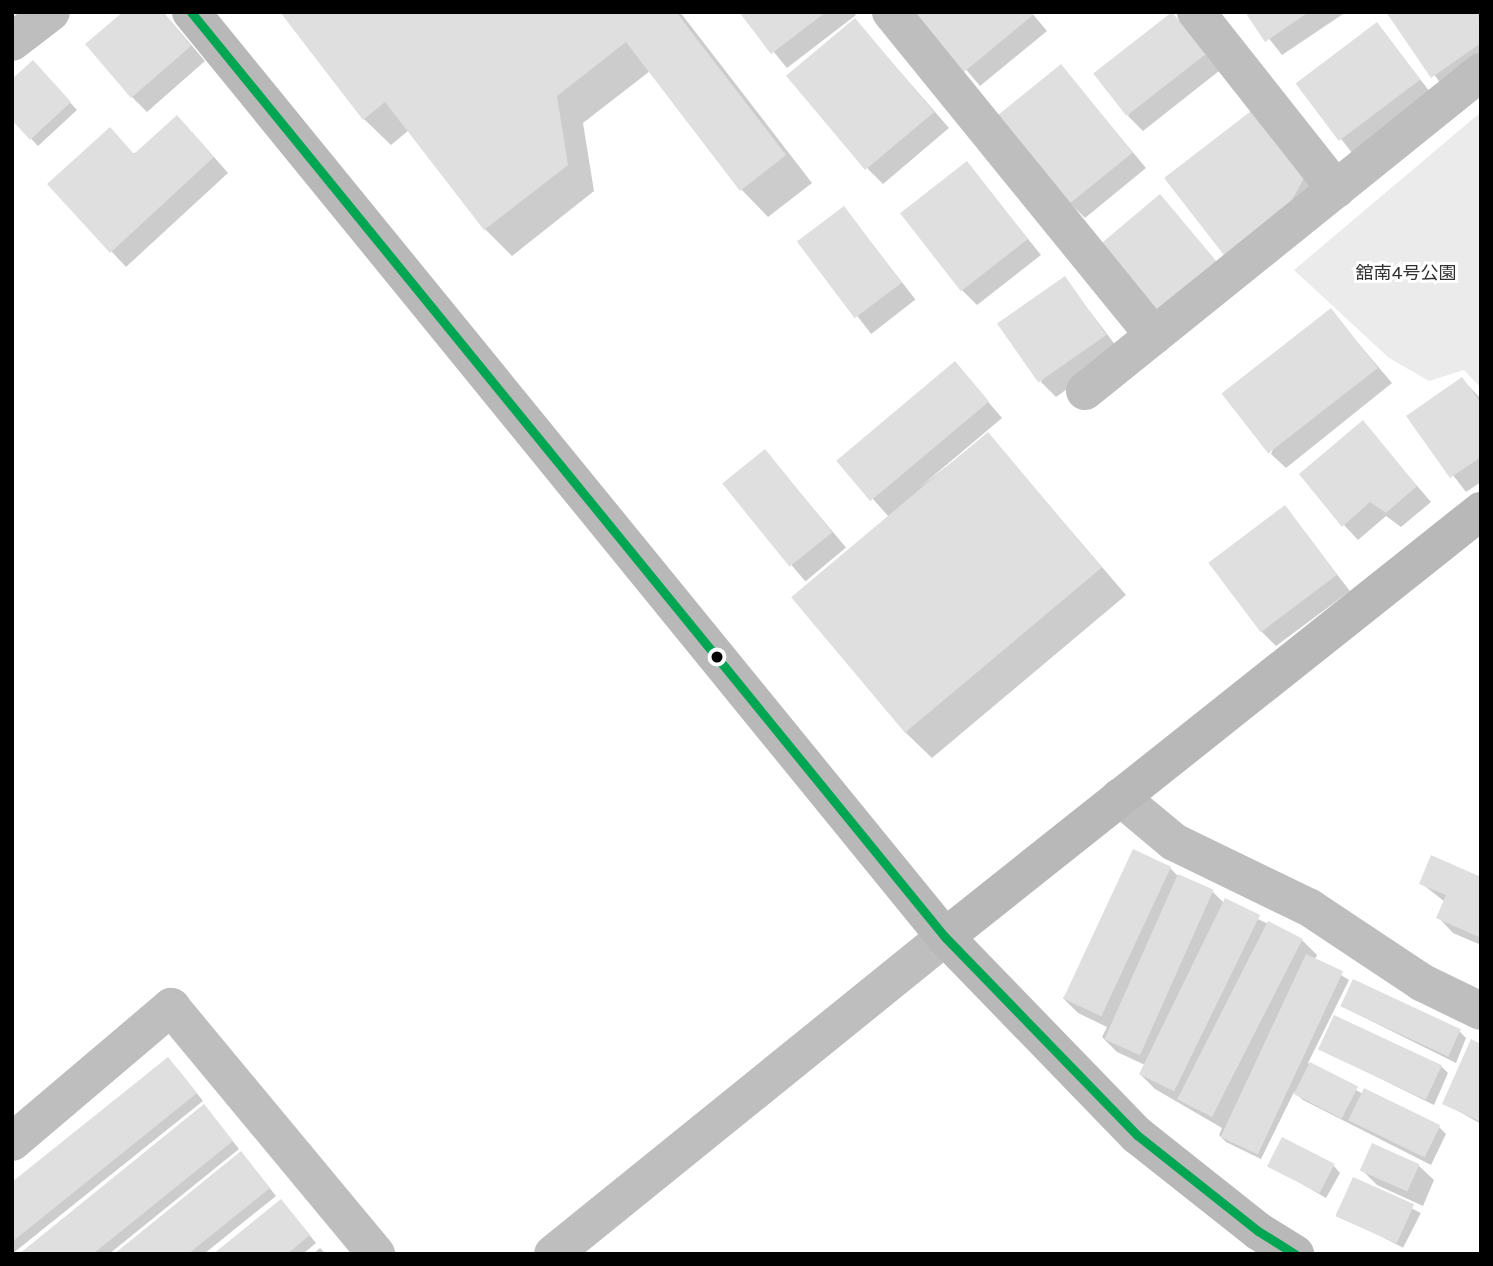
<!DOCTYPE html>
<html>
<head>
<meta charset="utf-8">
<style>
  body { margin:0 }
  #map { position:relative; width:1493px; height:1266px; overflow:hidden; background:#fff; font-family:Figtree,"Noto Sans JP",sans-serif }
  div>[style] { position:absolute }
  .green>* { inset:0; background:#ebebeb }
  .shadow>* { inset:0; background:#0003; transform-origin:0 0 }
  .building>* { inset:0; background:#dfdfdf; transform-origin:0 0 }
  .street>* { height:38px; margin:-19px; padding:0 19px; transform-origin:19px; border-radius:19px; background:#bebebe }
  .secondary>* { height:38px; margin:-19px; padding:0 19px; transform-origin:19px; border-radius:19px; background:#b8b8b8 }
  .bus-1>* { height:9px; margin:-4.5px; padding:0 4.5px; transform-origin:4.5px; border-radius:4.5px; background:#00a651 }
  .dots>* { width:19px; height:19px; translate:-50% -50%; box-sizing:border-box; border:4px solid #fff; border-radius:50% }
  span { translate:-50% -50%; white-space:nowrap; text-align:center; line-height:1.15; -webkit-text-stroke:6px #fff; paint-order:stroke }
  .park-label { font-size:18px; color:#323232 }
  .frame { position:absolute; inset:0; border:14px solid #000; pointer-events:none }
</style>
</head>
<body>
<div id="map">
  <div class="green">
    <div style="clip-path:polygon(1481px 112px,1481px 388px,1464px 370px,1429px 381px,1389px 358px,1294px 270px)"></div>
  </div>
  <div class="shadow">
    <div style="clip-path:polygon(163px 12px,205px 61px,147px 112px,132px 97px)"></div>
    <div style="clip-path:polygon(282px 12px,680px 12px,812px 183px,768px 217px,742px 190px,650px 71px,583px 123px,594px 191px,512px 256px,485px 229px,409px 130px,391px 145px,364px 119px)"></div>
    <div style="clip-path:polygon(741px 12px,854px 12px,856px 15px,787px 68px)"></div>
    <div style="clip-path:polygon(917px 12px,1031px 12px,1047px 31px,980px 86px)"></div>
    <div style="clip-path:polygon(1248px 12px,1346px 12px,1282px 55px)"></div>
    <div style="clip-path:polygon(1388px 12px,1481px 12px,1481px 68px,1447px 92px)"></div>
    <div style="clip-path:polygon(1171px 13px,1219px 71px,1143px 131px,1128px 116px)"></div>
    <div style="clip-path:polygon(855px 20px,949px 128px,883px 184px,868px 169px)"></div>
    <div style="left:1377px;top:24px;width:91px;height:99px;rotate:52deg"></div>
    <div style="clip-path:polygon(1061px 66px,1146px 168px,1085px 218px,1070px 203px)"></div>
    <div style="clip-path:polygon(40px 70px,77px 110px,38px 146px,12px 118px)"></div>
    <div style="clip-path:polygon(1270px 125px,1320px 190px,1299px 230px)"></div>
    <div style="clip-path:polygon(192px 132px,228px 173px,126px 267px,49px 184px)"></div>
    <div style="clip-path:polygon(967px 163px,1041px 255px,977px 305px,962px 290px)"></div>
    <div style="left:844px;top:208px;width:116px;height:56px;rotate:52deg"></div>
    <div style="clip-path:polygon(1065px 279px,1120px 351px,1056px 397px,1041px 382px)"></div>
    <div style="clip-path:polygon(1331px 311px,1392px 383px,1286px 468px,1271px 454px)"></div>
    <div style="clip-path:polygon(955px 363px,1002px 418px,919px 488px,988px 434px,1126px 595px,932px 758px,905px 732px,889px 517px,839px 461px)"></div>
    <div style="clip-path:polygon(1462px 379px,1481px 399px,1481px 482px,1466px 492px,1408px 417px)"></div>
    <div style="clip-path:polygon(1362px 422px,1431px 502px,1401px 527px,1386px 516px,1358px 540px,1344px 525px)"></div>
    <div style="left:765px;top:451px;width:126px;height:53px;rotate:50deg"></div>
    <div style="clip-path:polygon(1285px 508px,1350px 591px,1276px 646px,1261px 631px)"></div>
    <div style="clip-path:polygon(1170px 868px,1179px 877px,1213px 892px,1224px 903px,1302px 940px,1317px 955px,1315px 959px,1349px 980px,1308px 1063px,1363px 1094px,1439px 1127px,1446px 1134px,1431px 1165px,1303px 1100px,1294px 1092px,1261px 1159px,1226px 1142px,1219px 1135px,1222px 1128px,1155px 1089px,1140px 1074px,1145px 1065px,1117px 1052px,1102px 1037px,1107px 1027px,1078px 1013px,1063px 998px)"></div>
    <div style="clip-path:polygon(1481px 879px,1481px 945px,1453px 933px,1439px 918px,1445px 902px,1421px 883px)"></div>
    <div style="clip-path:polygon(1341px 1006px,1459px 1031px,1466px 1038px,1456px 1063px)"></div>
    <div style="clip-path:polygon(1481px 1046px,1481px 1124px,1444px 1103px)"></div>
    <div style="clip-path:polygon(1320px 1049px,1441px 1066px,1448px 1073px,1434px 1105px)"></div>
    <div style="clip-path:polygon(175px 1066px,203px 1101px,12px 1254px,12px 1184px)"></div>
    <div style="clip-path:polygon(211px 1114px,239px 1149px,109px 1254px,22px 1254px)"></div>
    <div style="clip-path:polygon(248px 1161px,276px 1196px,204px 1254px,116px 1254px)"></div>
    <div style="clip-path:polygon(1269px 1165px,1333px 1165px,1340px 1173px,1326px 1198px)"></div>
    <div style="clip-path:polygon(1419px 1166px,1434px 1180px,1423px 1206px,1377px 1185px,1362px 1170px)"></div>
    <div style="left:1354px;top:1179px;width:75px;height:39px;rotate:27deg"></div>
    <div style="clip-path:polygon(288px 1209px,316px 1243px,303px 1254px,216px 1254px)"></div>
    <div style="clip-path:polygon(320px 1248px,326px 1254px,313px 1254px)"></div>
  </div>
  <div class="building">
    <div style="clip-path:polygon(123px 12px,163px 12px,191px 46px,131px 98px,85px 44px)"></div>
    <div style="clip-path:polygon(280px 12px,676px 12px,786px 155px,740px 191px,626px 42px,557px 96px,568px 165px,484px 230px,385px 102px,363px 120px)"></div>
    <div style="clip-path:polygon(739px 12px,826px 12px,771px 54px)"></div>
    <div style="clip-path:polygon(915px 12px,1031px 12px,1033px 15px,964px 72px)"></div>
    <div style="left:1172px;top:12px;width:54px;height:100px;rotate:52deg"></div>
    <div style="clip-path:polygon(1245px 12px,1309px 12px,1265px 42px)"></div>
    <div style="clip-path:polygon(1386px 12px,1478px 12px,1481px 43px,1431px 78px)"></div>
    <div style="left:855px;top:18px;width:123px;height:90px;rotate:50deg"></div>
    <div style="left:1377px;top:22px;width:72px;height:102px;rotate:53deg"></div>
    <div style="clip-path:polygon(33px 60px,71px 102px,30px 140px,12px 120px,12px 79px)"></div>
    <div style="left:1061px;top:64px;width:114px;height:83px;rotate:51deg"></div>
    <div style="clip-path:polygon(1255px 108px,1306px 174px,1284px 215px,1227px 259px,1164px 178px)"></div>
    <div style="clip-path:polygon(177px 115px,214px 157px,110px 253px,47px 184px,110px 127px,134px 154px)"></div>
    <div style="left:967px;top:161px;width:99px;height:85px;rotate:52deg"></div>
    <div style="left:1160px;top:194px;width:92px;height:78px;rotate:50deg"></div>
    <div style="left:844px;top:206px;width:96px;height:59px;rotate:53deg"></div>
    <div style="left:1065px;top:276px;width:72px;height:83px;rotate:55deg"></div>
    <div style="left:1331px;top:308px;width:76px;height:139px;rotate:52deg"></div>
    <div style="left:955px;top:361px;width:53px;height:155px;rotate:50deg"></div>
    <div style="clip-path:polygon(1462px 377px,1481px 403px,1481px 457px,1450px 478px,1406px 416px)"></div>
    <div style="clip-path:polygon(1363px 420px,1417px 486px,1386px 513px,1370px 502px,1342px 527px,1299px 474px)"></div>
    <div style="left:988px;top:432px;width:177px;height:257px;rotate:50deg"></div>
    <div style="left:765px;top:449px;width:107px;height:55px;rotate:51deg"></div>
    <div style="left:1285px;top:505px;width:87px;height:96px;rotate:53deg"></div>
    <div style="left:1133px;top:849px;width:42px;height:165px;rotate:25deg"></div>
    <div style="clip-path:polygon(1431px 855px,1481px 877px,1481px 938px,1436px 918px,1446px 895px,1419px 884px)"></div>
    <div style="left:1178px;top:874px;width:39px;height:181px;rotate:24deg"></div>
    <div style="left:1225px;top:898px;width:39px;height:196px;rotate:26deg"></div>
    <div style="left:1268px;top:921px;width:39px;height:200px;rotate:27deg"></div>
    <div style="left:1306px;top:954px;width:41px;height:202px;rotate:25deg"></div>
    <div style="left:1353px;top:979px;width:119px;height:30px;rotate:25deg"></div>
    <div style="left:1334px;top:1015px;width:119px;height:38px;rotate:25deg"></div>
    <div style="clip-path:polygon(1471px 1039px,1481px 1044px,1479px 1121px,1442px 1104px)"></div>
    <div style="clip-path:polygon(168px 1057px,197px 1093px,12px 1242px,12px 1182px)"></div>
    <div style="left:1310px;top:1062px;width:54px;height:36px;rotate:27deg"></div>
    <div style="left:1364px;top:1088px;width:85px;height:36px;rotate:26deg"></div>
    <div style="clip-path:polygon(204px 1104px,233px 1141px,93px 1254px,19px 1254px)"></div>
    <div style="left:1282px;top:1137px;width:59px;height:33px;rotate:27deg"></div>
    <div style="left:1372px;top:1143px;width:52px;height:30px;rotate:24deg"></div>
    <div style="clip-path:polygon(241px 1151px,270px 1188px,188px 1254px,114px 1254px)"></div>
    <div style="left:1353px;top:1177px;width:67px;height:43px;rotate:24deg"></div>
    <div style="clip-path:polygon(281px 1199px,310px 1235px,287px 1254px,213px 1254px)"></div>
  </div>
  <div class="street">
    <div style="left:891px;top:12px;width:417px;rotate:50.9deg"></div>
    <div style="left:1196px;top:12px;width:226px;rotate:51.7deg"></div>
    <div style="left:12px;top:42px;width:49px;rotate:-37.6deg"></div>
    <div style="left:1085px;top:391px;width:509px;rotate:-38.85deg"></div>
    <div style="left:1120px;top:797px;width:70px;rotate:39.8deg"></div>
    <div style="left:1174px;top:842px;width:151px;rotate:25.9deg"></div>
    <div style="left:1310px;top:908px;width:136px;rotate:33.6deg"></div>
    <div style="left:1423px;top:983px;width:64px;rotate:25.8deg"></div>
    <div style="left:12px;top:1142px;width:209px;rotate:-40.3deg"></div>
    <div style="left:171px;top:1007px;width:321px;rotate:50.3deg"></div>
    <div style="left:553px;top:1254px;width:504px;rotate:-38.96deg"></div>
  </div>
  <div class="secondary">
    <div style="left:191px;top:12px;width:1193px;rotate:50.82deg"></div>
    <div style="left:945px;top:937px;width:276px;rotate:45.9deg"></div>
    <div style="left:1137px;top:1135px;width:154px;rotate:38.4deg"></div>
    <div style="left:1258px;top:1231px;width:44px;rotate:31.9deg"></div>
    <div style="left:945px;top:937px;width:685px;rotate:-38.48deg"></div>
  </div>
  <div class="bus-1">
    <div style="left:191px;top:12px;width:1193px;rotate:50.82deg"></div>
    <div style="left:945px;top:937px;width:276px;rotate:45.9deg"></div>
    <div style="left:1137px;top:1135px;width:154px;rotate:38.4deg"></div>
    <div style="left:1258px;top:1231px;width:44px;rotate:31.9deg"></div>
  </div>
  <div class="dots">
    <div style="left:717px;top:657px;background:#000"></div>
  </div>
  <div class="park-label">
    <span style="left:1406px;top:273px">舘南4号公園</span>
  </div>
  <div class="frame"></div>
</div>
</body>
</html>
